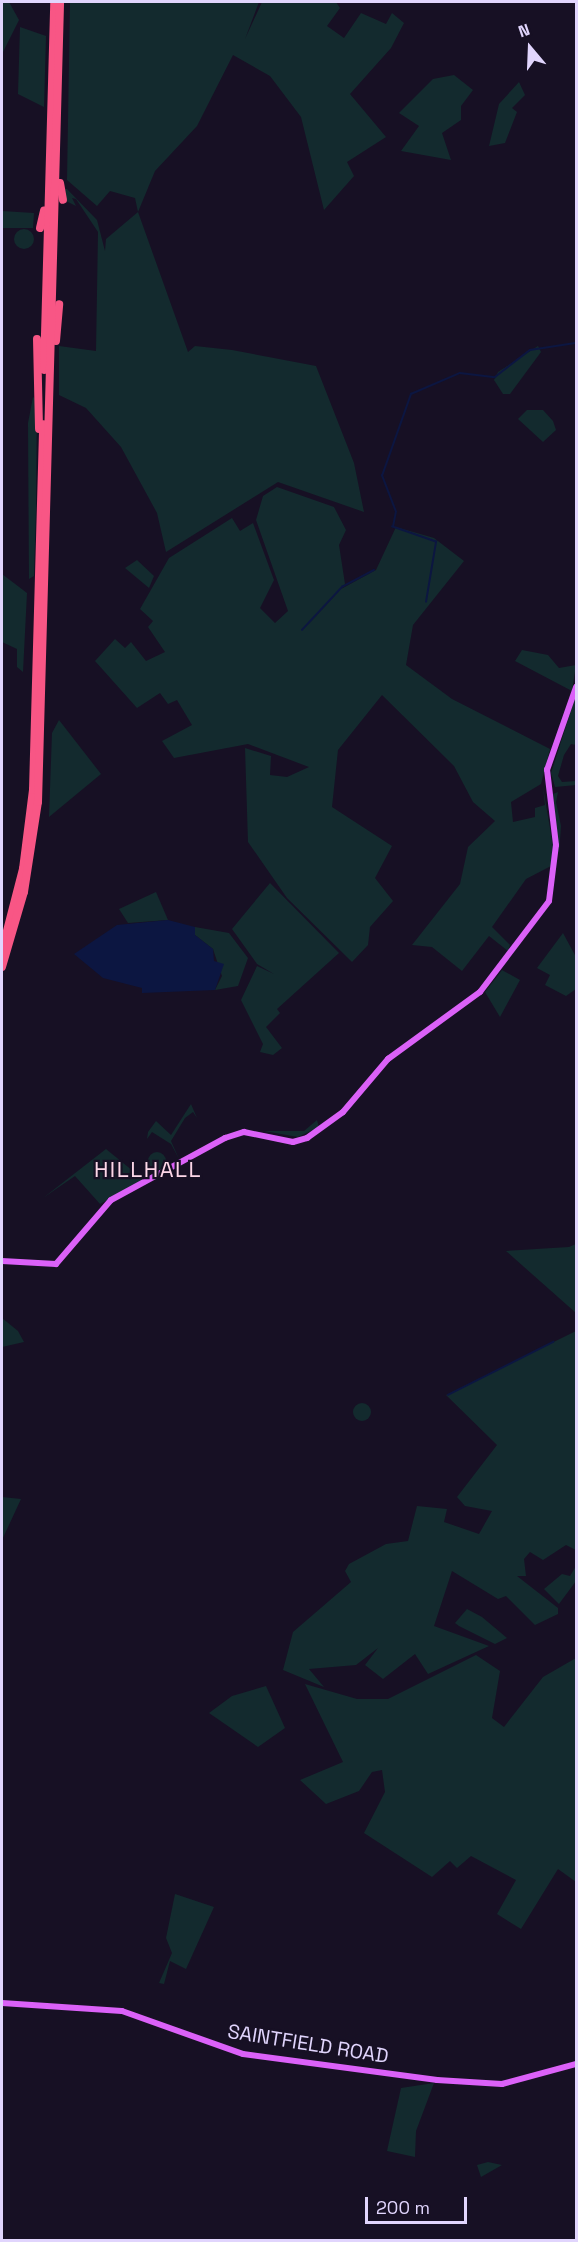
<!DOCTYPE html>
<html>
<head>
<meta charset="utf-8">
<style>
  body { margin:0 }
  #map { position:relative; width:578px; height:2242px; overflow:hidden; background:#171024; font-family:"Space Grotesk",sans-serif }
  div>[style] { position:absolute }
  .green>* { inset:0; background:#132a2e }
  .round { border-radius:50% }
  .water>* { inset:0; background:#0c1641 }
  .stream>* { height:1.5px; margin:-0.75px; padding:0 0.75px; transform-origin:0.75px; border-radius:0.75px; background:#0c1641 }
  .major>* { height:6px; margin:-3px; padding:0 3px; transform-origin:3px; border-radius:3px; background:#db61f8 }
  .highway>* { height:8px; margin:-4px; padding:0 4px; transform-origin:4px; border-radius:4px; background:#f85685 }
  span { translate:-50% -50%; white-space:nowrap; text-align:center; line-height:1.15; -webkit-text-stroke:4.5px #171024; paint-order:stroke }
  .street-label { font-size:20px; color:#e1d5fd }
  .quarter-label { font-size:22px; color:#fdd7e8; letter-spacing:1.5px }
  .frame { position:absolute; inset:0; border:3px solid #e1d5fd; pointer-events:none }
  .north { position:absolute; left:500px; top:18px; width:60px; height:60px; -webkit-text-stroke:4px #171024; paint-order:stroke; rotate:341deg; font-size:16px; font-weight:700; line-height:24px; text-align:center; color:#e1d5fd }
  .north::after { content:''; display:block; margin:auto; width:21px; height:27px; background:#e1d5fd; clip-path:polygon(50% 0,100% 100%,50% 72%,0 100%) }
  .scale { position:absolute; left:365px; top:2197px; width:102px; height:27px; box-sizing:border-box; border:3px solid #e1d5fd; border-top:0; padding-left:8px; font-size:18px; line-height:21px; white-space:nowrap; color:#e1d5fd; -webkit-text-stroke:4px #171024; paint-order:stroke }
</style>
</head>
<body>
<div id="map">
  <div class="green">
    <div style="clip-path:polygon(2px 2px,9px 2px,19px 20px,2px 54px)"></div>
    <div style="clip-path:polygon(70px 2px,259px 2px,245px 39px,262px 2px,336px 2px,340px 8px,327px 26px,344px 38px,361px 13px,386px 24px,392px 13px,404px 23px,391px 48px,350px 94px,386px 137px,347px 162px,354px 176px,324px 210px,301px 117px,270px 76px,233px 55px,197px 126px,155px 171px,138px 212px,188px 352px,195px 346px,232px 350px,316px 366px,354px 463px,364px 512px,278px 482px,166px 552px,157px 513px,121px 447px,86px 408px,59px 395px,59px 346px,96px 351px,98px 232px,76px 199px,72px 198px,76px 206px,66px 201px,62px 189px,67px 189px,97px 220px,105px 251px,106px 239px,138px 212px,135px 198px,110px 191px,97px 206px,67px 180px)"></div>
    <div style="clip-path:polygon(20px 27px,46px 36px,44px 107px,18px 94px)"></div>
    <div style="clip-path:polygon(454px 75px,473px 90px,461px 106px,461px 120px,442px 133px,451px 160px,401px 151px,419px 126px,399px 113px,433px 79px)"></div>
    <div style="clip-path:polygon(519px 82px,525px 95px,512px 108px,517px 112px,505px 143px,489px 146px,499px 104px)"></div>
    <div style="clip-path:polygon(2px 211px,34px 213px,33px 228px,2px 228px)"></div>
    <div class="round" style="left:14px;top:229px;width:20px;height:20px"></div>
    <div style="clip-path:polygon(538px 346px,541px 352px,510px 394px,503px 394px,494px 380px,498px 372px)"></div>
    <div style="clip-path:polygon(33px 397px,37px 400px,36px 510px,34px 576px,29px 579px,28px 423px)"></div>
    <div style="clip-path:polygon(527px 410px,543px 410px,553px 421px,556px 430px,543px 442px,518px 419px)"></div>
    <div style="clip-path:polygon(277px 487px,334px 507px,346px 530px,339px 545px,345px 584px,299px 635px,341px 589px,376px 570px,396px 527px,434px 538px,464px 561px,413px 625px,406px 665px,452px 699px,550px 749px,541px 784px,511px 802px,513px 822px,535px 817px,535px 808px,545px 805px,543px 787px,553px 846px,551px 866px,526px 879px,492px 927px,510px 945px,508px 951px,489px 936px,462px 971px,432px 947px,412px 945px,460px 884px,468px 847px,495px 821px,473px 802px,454px 766px,382px 695px,338px 750px,332px 807px,392px 846px,375px 878px,393px 901px,370px 927px,368px 945px,352px 962px,287px 898px,248px 842px,245px 748px,271px 756px,270px 775px,287px 777px,309px 767px,248px 744px,174px 758px,162px 741px,192px 725px,177px 700px,168px 704px,160px 693px,137px 708px,95px 661px,115px 639px,125px 648px,131px 642px,146px 661px,165px 652px,148px 627px,153px 621px,140px 609px,169px 558px,232px 518px,240px 531px,253px 523px,274px 580px,260px 608px,275px 623px,288px 611px,256px 520px,263px 496px)"></div>
    <div style="clip-path:polygon(137px 560px,154px 576px,149px 588px,125px 568px)"></div>
    <div style="clip-path:polygon(2px 574px,27px 593px,23px 672px,17px 667px,17px 649px,2px 642px)"></div>
    <div style="clip-path:polygon(522px 650px,548px 655px,559px 668px,576px 665px,572px 691px,515px 661px)"></div>
    <div style="clip-path:polygon(576px 695px,576px 745px,571px 744px,564px 755px,558px 776px,562px 782px,576px 781px,576px 785px,555px 787px,551px 773px)"></div>
    <div style="clip-path:polygon(59px 720px,101px 774px,49px 817px,52px 733px)"></div>
    <div style="clip-path:polygon(558px 792px,556px 802px,561px 826px,559px 855px,553px 794px)"></div>
    <div style="clip-path:polygon(270px 883px,339px 953px,277px 1009px,280px 1013px,266px 1027px,282px 1048px,273px 1055px,260px 1052px,263px 1044px,241px 1000px,257px 966px,274px 974px,257px 964px,232px 929px)"></div>
    <div style="clip-path:polygon(156px 892px,168px 920px,128px 923px,119px 909px)"></div>
    <div style="clip-path:polygon(195px 927px,229px 933px,248px 958px,238px 986px,215px 990px,222px 976px,213px 949px,195px 935px)"></div>
    <div style="clip-path:polygon(563px 933px,576px 957px,576px 989px,566px 996px,545px 985px,550px 975px,537px 968px)"></div>
    <div style="clip-path:polygon(502px 970px,520px 980px,500px 1017px,485px 992px)"></div>
    <div style="clip-path:polygon(191px 1104px,197px 1118px,193px 1112px,185px 1118px,171px 1141px,179px 1159px,171px 1144px,152px 1132px,147px 1139px,148px 1132px,156px 1121px,171px 1135px)"></div>
    <div style="clip-path:polygon(317px 1120px,319px 1127px,298px 1137px,264px 1131px,304px 1131px)"></div>
    <div style="clip-path:polygon(106px 1149px,144px 1180px,100px 1204px,75px 1176px,43px 1198px)"></div>
    <div class="round" style="left:148px;top:1152px;width:18px;height:18px"></div>
    <div style="clip-path:polygon(576px 1244px,576px 1313px,506px 1251px,569px 1247px)"></div>
    <div style="clip-path:polygon(2px 1318px,18px 1331px,24px 1342px,2px 1347px)"></div>
    <div style="clip-path:polygon(576px 1331px,576px 1560px,576px 1550px,566px 1545px,543px 1560px,530px 1552px,524px 1559px,526px 1576px,517px 1576px,558px 1608px,558px 1614px,535px 1625px,506px 1596px,498px 1599px,452px 1571px,434px 1626px,489px 1646px,428px 1674px,415px 1654px,383px 1679px,365px 1665px,378px 1648px,356px 1665px,309px 1669px,324px 1687px,283px 1670px,293px 1632px,351px 1582px,345px 1571px,349px 1564px,386px 1544px,408px 1541px,417px 1506px,447px 1509px,444px 1522px,479px 1534px,492px 1511px,465px 1506px,457px 1497px,497px 1445px,446px 1395px)"></div>
    <div class="round" style="left:353px;top:1403px;width:18px;height:18px"></div>
    <div style="clip-path:polygon(2px 1497px,21px 1499px,2px 1540px)"></div>
    <div style="clip-path:polygon(576px 1566px,576px 1581px,559px 1604px,544px 1589px,562px 1574px,570px 1576px)"></div>
    <div style="clip-path:polygon(467px 1609px,482px 1617px,507px 1638px,495px 1644px,459px 1626px,455px 1623px)"></div>
    <div style="clip-path:polygon(476px 1655px,500px 1671px,492px 1718px,504px 1727px,543px 1677px,576px 1658px,576px 1882px,558px 1869px,521px 1929px,497px 1914px,516px 1880px,471px 1856px,457px 1868px,450px 1861px,432px 1877px,364px 1833px,385px 1792px,382px 1770px,372px 1772px,359px 1791px,326px 1804px,300px 1780px,343px 1762px,305px 1684px,357px 1699px,388px 1699px)"></div>
    <div style="clip-path:polygon(266px 1686px,285px 1728px,258px 1747px,209px 1713px,232px 1696px)"></div>
    <div style="clip-path:polygon(175px 1894px,214px 1907px,186px 1969px,170px 1961px,164px 1984px,159px 1983px,172px 1953px,166px 1938px)"></div>
    <div style="clip-path:polygon(434px 2083px,416px 2131px,415px 2157px,387px 2151px,401px 2088px)"></div>
    <div style="clip-path:polygon(488px 2162px,502px 2165px,481px 2177px,477px 2165px)"></div>
  </div>
  <div class="water">
    <div style="clip-path:polygon(168px 920px,195px 927px,195px 935px,213px 949px,214px 961px,224px 964px,215px 990px,142px 993px,142px 988px,103px 978px,74px 954px,117px 925px)"></div>
  </div>
  <div class="stream">
    <div style="left:426px;top:602px;width:61px;rotate:-80.5deg"></div>
    <div style="left:436px;top:542px;width:46px;rotate:-160.8deg"></div>
    <div style="left:393px;top:527px;width:15px;rotate:-79deg"></div>
    <div style="left:396px;top:512px;width:39px;rotate:-111deg"></div>
    <div style="left:382px;top:476px;width:87px;rotate:-70.5deg"></div>
    <div style="left:411px;top:394px;width:53px;rotate:-23.2deg"></div>
    <div style="left:460px;top:373px;width:35px;rotate:7deg"></div>
    <div style="left:495px;top:377px;width:44px;rotate:-37.6deg"></div>
    <div style="left:530px;top:350px;width:47px;rotate:-8.7deg"></div>
    <div style="left:302px;top:630px;width:59px;rotate:-47.1deg"></div>
    <div style="left:342px;top:587px;width:36px;rotate:-28deg"></div>
    <div style="left:448px;top:1395px;width:118px;rotate:-26.8deg"></div>
  </div>
  <div class="major">
    <div style="left:2px;top:1261px;width:54px;rotate:3.2deg"></div>
    <div style="left:56px;top:1264px;width:84px;rotate:-49.3deg"></div>
    <div style="left:111px;top:1200px;width:130px;rotate:-28.5deg"></div>
    <div style="left:225px;top:1138px;width:20px;rotate:-18deg"></div>
    <div style="left:244px;top:1132px;width:50px;rotate:11.5deg"></div>
    <div style="left:293px;top:1142px;width:15px;rotate:-16deg"></div>
    <div style="left:307px;top:1138px;width:44px;rotate:-35.8deg"></div>
    <div style="left:343px;top:1112px;width:70px;rotate:-49.7deg"></div>
    <div style="left:388px;top:1059px;width:114px;rotate:-36.1deg"></div>
    <div style="left:480px;top:992px;width:114px;rotate:-52.8deg"></div>
    <div style="left:549px;top:901px;width:56px;rotate:-82.9deg"></div>
    <div style="left:556px;top:845px;width:76px;rotate:-96.8deg"></div>
    <div style="left:547px;top:770px;width:88px;rotate:-70.7deg"></div>
    <div style="left:2px;top:2003px;width:120px;rotate:3.8deg"></div>
    <div style="left:122px;top:2011px;width:128px;rotate:19.6deg"></div>
    <div style="left:243px;top:2054px;width:196px;rotate:7.6deg"></div>
    <div style="left:437px;top:2080px;width:65px;rotate:3.5deg"></div>
    <div style="left:502px;top:2084px;width:77px;rotate:-15.1deg"></div>
  </div>
  <div class="highway">
    <div style="left:60px;top:183px;width:17px;rotate:80deg"></div>
    <div style="left:40px;top:228px;width:18px;rotate:-77deg"></div>
    <div style="left:37px;top:339px;width:90px;rotate:88.7deg"></div>
    <div style="left:56px;top:341px;width:37px;rotate:-85deg"></div>
    <div style="left:44px;top:370px;width:368px;rotate:-88.4deg"></div>
    <div style="left:2px;top:950px;width:84px;rotate:-75.5deg"></div>
    <div style="left:23px;top:869px;width:80px;rotate:-82.8deg"></div>
    <div style="left:33px;top:790px;width:366px;rotate:-88.4deg"></div>
    <div style="left:2px;top:967px;width:78px;rotate:-73.7deg"></div>
    <div style="left:24px;top:892px;width:91px;rotate:-81.2deg"></div>
    <div style="left:38px;top:802px;width:800px;rotate:-88.42deg"></div>
  </div>
  <div class="street-label">
    <span style="left:308px;top:2044px;rotate:9deg">SAINTFIELD ROAD</span>
  </div>
  <div class="quarter-label">
    <span style="left:148px;top:1170px">HILLHALL</span>
  </div>
  <div class="frame"></div>
  <div class="north">N</div>
  <div class="scale">200 m</div>
</div>
</body>
</html>
